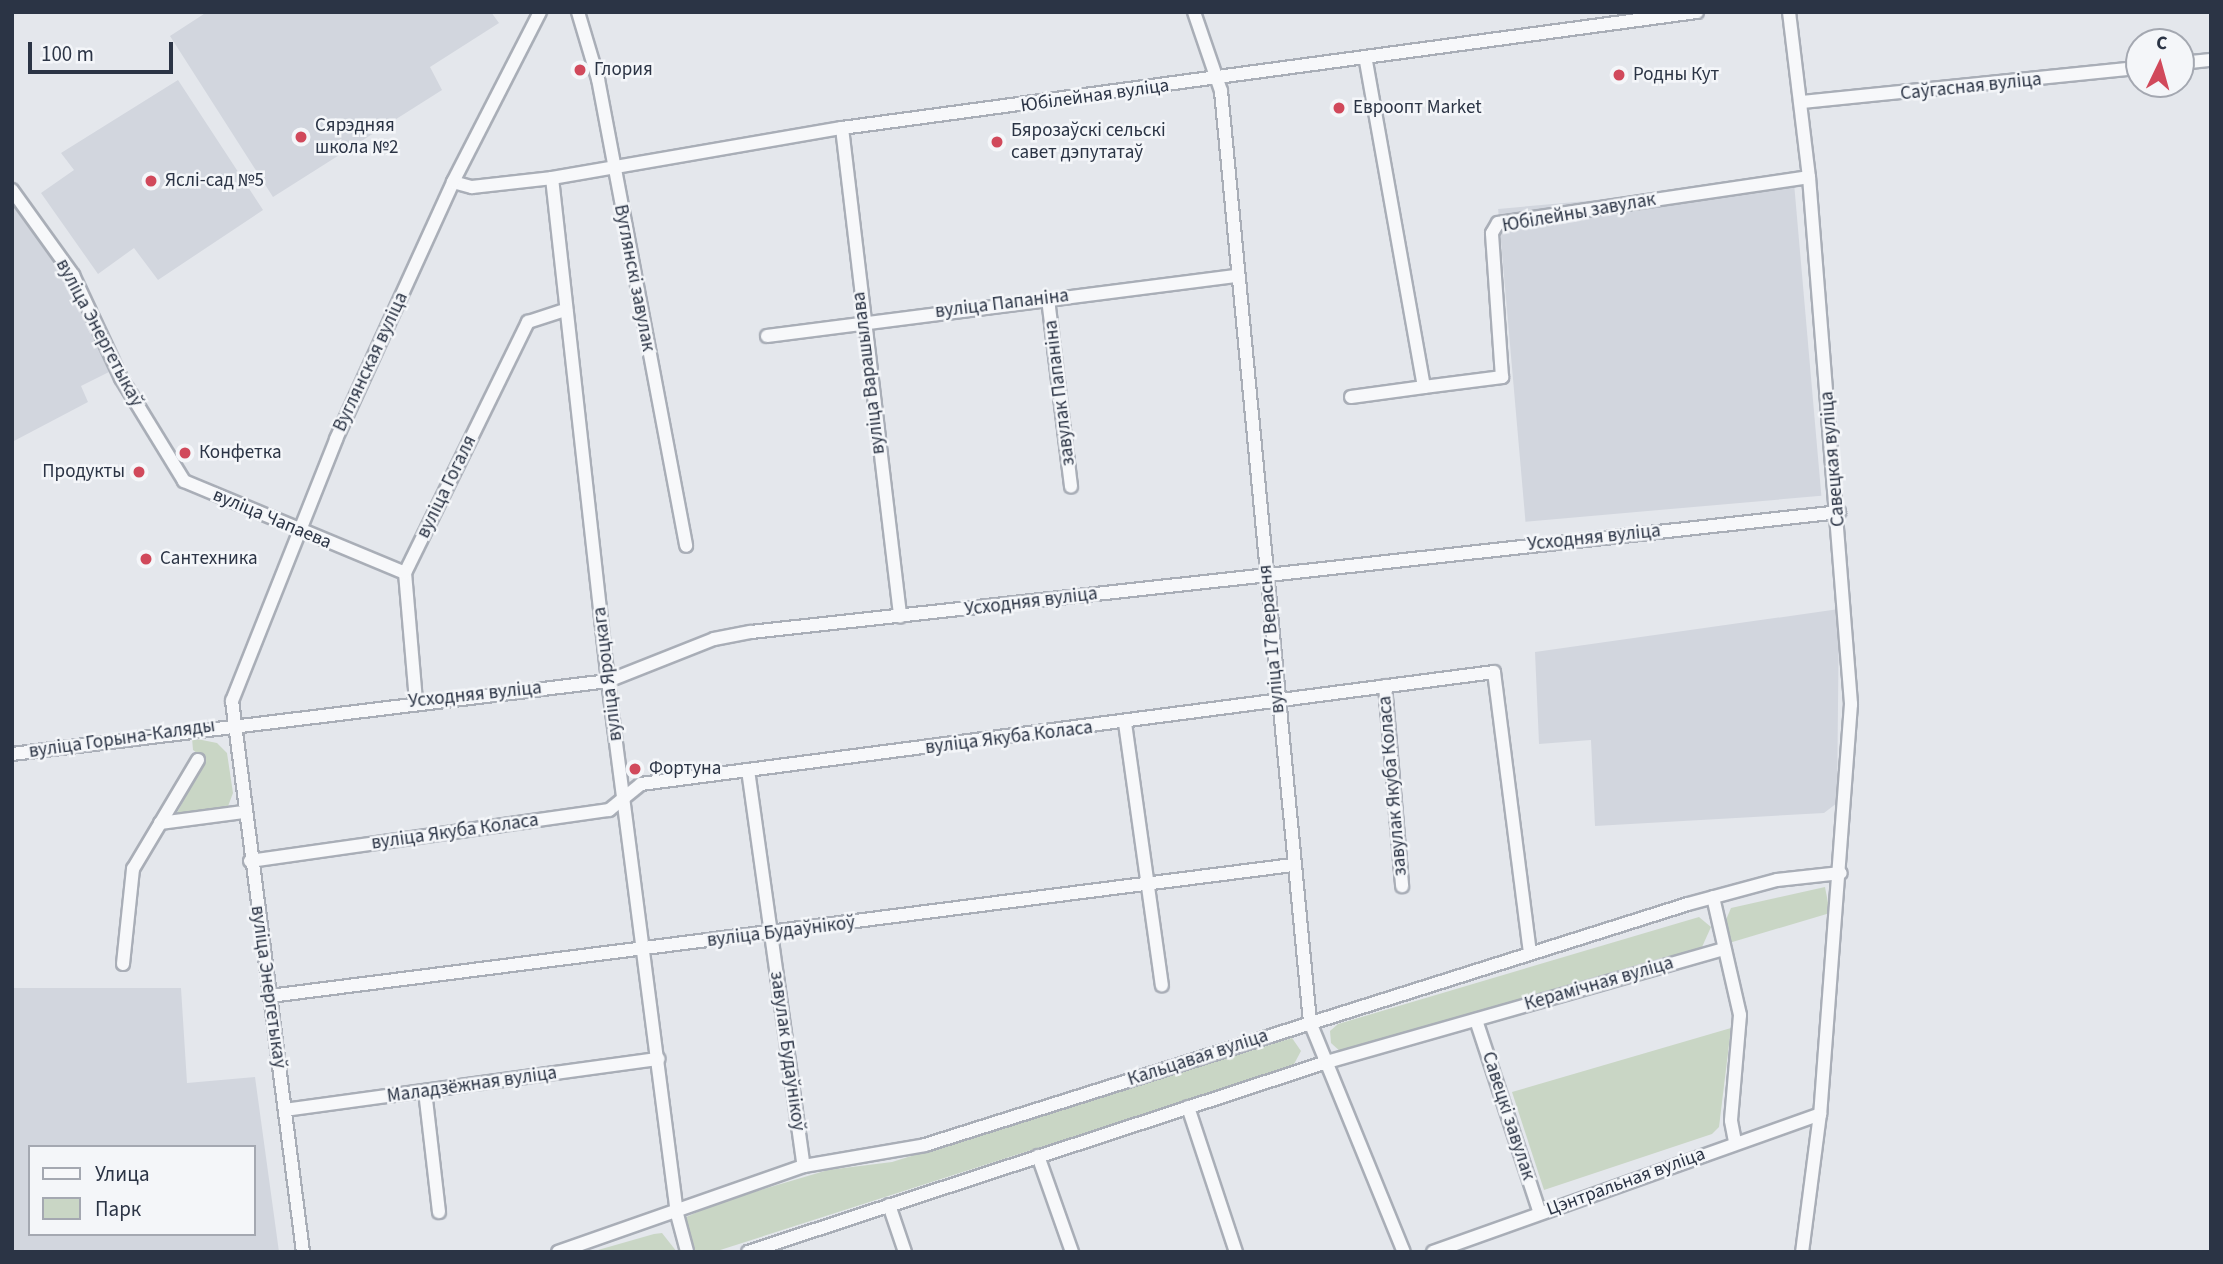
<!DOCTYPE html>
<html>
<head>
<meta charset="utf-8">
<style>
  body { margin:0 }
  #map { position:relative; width:2223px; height:1264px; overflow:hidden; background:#e4e7ec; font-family:"Source Sans 3",sans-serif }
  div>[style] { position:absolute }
  .built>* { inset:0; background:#d2d6de; transform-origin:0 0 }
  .green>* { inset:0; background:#c9d6c5 }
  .roads { filter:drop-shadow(2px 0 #a9aeb7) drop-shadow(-2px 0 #a9aeb7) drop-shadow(0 2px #a9aeb7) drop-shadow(0 -2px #a9aeb7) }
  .minor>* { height:12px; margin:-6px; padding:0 6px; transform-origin:6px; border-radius:6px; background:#f7f8fa }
  .dots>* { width:19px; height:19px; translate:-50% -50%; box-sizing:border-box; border:4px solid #f4f6f9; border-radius:50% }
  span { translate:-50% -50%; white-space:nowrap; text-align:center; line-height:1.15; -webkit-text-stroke:5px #f4f6f9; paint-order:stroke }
  .poi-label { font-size:19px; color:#2b3445 }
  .left { translate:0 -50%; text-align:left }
  .right { translate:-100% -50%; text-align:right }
  .street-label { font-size:19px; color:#2b3445 }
  .frame { position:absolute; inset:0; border:14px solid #2b3445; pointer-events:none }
  .legend { position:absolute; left:28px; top:1145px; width:228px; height:91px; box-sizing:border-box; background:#f4f6f9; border:2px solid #a4a8b1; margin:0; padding:9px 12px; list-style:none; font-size:21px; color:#2b3445 }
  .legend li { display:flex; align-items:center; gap:14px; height:35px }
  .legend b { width:35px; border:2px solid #a4a8b1 }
  .north { position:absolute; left:2125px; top:28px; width:70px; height:70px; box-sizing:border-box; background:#f4f6f9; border:2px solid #a4a8b1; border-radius:50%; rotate:5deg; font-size:19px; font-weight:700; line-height:28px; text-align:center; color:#2b3445 }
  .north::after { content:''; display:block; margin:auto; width:24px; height:32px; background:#d1495b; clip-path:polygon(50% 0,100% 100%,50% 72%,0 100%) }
  .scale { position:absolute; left:28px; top:42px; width:145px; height:32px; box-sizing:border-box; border:4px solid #2b3445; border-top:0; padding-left:9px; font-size:21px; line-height:24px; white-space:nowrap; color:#2b3445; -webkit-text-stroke:5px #f4f6f9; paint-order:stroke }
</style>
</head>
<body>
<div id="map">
  <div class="built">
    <div style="clip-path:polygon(207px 12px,491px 12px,499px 23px,430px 67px,442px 90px,273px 197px,170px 36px)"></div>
    <div style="clip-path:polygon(178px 80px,263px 210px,158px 280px,134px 248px,98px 274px,41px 193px,74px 170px,61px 153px)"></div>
    <div style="left:1794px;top:183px;width:314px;height:297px;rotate:85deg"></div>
    <div style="clip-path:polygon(12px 201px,61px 270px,109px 372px,81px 386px,88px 402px,12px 442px)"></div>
    <div style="clip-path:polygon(1839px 609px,1837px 803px,1824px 813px,1595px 826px,1591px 740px,1539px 744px,1535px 652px)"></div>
    <div style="clip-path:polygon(evenodd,12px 988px,181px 988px,187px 1083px,255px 1077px,279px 1252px,12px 1252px,12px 988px,30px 1147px,254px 1147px,254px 1234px,30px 1234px,30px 1147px)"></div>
  </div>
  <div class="green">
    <div style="clip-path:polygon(192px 738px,217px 743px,227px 753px,233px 793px,227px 809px,177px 813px,205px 759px,193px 750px)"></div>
    <div style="clip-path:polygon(1825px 887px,1830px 913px,1729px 943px,1725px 922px,1731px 908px)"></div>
    <div style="clip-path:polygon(1699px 917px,1711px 927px,1702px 947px,1342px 1053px,1331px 1043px,1330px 1031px,1338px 1024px)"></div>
    <div style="clip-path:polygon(1731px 1028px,1719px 1127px,1712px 1134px,1544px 1190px,1512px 1092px)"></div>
    <div style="clip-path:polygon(1292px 1038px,1301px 1051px,1293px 1066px,714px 1252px,696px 1251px,688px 1240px,684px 1218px,720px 1202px,828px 1170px,892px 1162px)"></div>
    <div style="clip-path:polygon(662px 1233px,677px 1252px,591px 1252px,654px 1234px)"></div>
  </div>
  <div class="roads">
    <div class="minor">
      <div style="left:578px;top:12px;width:70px;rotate:73.4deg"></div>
      <div style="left:598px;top:79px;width:475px;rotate:79.3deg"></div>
      <div style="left:1194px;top:12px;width:83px;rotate:71.1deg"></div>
      <div style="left:1221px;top:91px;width:935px;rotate:84.54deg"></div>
      <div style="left:1310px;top:1022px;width:248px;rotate:67.8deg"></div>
      <div style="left:1789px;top:12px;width:166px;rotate:83.1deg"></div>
      <div style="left:1809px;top:177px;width:529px;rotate:85.44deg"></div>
      <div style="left:1851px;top:704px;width:411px;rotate:94.3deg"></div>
      <div style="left:1820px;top:1114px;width:139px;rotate:97.4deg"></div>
      <div style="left:2181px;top:63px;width:30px;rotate:-6deg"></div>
      <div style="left:1802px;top:102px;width:339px;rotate:-5.8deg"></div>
      <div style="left:842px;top:128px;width:492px;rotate:83.2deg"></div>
      <div style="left:552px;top:178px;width:506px;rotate:83.65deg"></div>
      <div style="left:608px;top:681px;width:537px;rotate:82.62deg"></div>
      <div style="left:677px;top:1214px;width:39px;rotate:75deg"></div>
      <div style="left:453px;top:182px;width:20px;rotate:15deg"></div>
      <div style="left:472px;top:187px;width:81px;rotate:-6.4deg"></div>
      <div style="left:552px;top:178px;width:294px;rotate:-9.8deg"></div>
      <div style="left:842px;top:128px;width:863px;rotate:-7.73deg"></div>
      <div style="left:12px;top:190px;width:105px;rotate:54.3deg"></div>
      <div style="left:73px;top:275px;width:114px;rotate:65deg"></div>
      <div style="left:121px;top:378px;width:121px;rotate:58.5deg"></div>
      <div style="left:184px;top:481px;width:239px;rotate:22.6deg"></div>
      <div style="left:1048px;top:299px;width:189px;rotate:83deg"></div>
      <div style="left:767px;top:336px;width:474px;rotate:-7.3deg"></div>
      <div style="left:1424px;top:387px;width:79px;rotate:-7.3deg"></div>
      <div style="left:1502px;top:377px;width:144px;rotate:-94deg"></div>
      <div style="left:1492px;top:233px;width:12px;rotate:-59deg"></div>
      <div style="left:1498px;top:223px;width:314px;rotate:-8.4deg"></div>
      <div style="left:1351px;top:397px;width:74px;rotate:-7.8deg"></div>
      <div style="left:1424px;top:387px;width:331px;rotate:-100.1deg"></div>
      <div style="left:1385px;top:686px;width:201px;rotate:85.1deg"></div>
      <div style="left:416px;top:701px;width:128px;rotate:-94.9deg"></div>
      <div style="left:405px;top:573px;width:280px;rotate:-63.9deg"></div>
      <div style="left:528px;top:322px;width:40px;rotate:-18deg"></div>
      <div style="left:1125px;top:723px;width:265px;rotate:82deg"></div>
      <div style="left:12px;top:754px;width:600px;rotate:-6.98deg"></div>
      <div style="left:608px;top:681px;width:114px;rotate:-21.6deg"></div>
      <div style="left:714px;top:639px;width:38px;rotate:-11deg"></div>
      <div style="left:751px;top:632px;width:1095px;rotate:-6.29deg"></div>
      <div style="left:748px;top:770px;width:400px;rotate:82deg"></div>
      <div style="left:160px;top:823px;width:84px;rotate:-7.5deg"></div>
      <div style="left:250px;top:861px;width:363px;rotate:-8.1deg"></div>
      <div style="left:609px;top:810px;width:41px;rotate:-39.1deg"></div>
      <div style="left:641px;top:784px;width:860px;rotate:-7.48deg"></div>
      <div style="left:1494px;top:672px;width:283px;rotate:82.7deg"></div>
      <div style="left:1713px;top:897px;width:121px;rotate:77.1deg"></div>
      <div style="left:1740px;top:1015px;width:106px;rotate:94.9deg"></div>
      <div style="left:1731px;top:1121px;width:21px;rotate:79deg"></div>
      <div style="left:123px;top:964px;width:96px;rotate:-84deg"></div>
      <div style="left:133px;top:869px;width:127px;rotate:-59.2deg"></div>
      <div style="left:270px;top:996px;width:1030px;rotate:-7.3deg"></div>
      <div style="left:1476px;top:1020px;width:203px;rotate:71.7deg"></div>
      <div style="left:425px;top:1091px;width:122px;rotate:83.4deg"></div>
      <div style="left:1188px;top:1107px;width:153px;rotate:71.7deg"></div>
      <div style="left:285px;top:1110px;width:377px;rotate:-7.8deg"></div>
      <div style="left:1038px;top:1156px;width:102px;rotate:70.5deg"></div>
      <div style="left:889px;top:1205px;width:50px;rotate:71.2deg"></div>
      <div style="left:303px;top:1252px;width:556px;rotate:-97.34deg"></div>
      <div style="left:232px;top:701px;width:282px;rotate:-68.3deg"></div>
      <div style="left:336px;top:439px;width:282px;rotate:-65.5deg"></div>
      <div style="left:453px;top:182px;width:191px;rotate:-62.9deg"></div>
      <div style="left:558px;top:1252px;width:261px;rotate:-19.3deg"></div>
      <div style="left:804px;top:1166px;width:123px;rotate:-9.8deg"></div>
      <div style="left:925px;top:1145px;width:800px;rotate:-17.53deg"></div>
      <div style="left:1688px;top:904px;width:92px;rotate:-15.1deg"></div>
      <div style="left:1777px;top:880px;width:64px;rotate:-6.2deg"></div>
      <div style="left:748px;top:1252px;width:609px;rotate:-18.17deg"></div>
      <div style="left:1327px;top:1062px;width:412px;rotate:-15.9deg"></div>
      <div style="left:1433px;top:1252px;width:411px;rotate:-19.6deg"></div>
    </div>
  </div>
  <div class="dots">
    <div style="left:580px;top:70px;background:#d1495b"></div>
    <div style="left:1619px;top:75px;background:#d1495b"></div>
    <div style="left:1339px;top:108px;background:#d1495b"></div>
    <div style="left:301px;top:137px;background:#d1495b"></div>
    <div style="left:997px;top:142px;background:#d1495b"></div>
    <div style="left:151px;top:181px;background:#d1495b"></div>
    <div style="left:185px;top:453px;background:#d1495b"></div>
    <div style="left:139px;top:472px;background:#d1495b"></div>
    <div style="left:146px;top:559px;background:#d1495b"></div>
    <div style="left:635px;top:769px;background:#d1495b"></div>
  </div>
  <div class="poi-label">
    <span class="left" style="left:594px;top:70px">Глория</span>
    <span class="left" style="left:1633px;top:75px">Родны Кут</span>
    <span class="left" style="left:1353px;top:108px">Евроопт Market</span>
    <span class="left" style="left:315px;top:137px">Сярэдняя<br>школа №2</span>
    <span class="left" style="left:1011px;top:142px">Бярозаўскі сельскі<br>савет дэпутатаў</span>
    <span class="left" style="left:165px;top:181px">Яслі-сад №5</span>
    <span class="left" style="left:199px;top:453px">Конфетка</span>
    <span class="right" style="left:125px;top:472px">Продукты</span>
    <span class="left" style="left:160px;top:559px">Сантехника</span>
    <span class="left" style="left:649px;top:769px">Фортуна</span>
  </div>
  <div class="street-label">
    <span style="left:1971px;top:87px;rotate:-6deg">Саўгасная вуліца</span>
    <span style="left:1095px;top:96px;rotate:-8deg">Юбілейная вуліца</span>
    <span style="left:1579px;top:213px;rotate:-10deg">Юбілейны завулак</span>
    <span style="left:634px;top:278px;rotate:79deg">Вуглянскі завулак</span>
    <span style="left:1002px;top:304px;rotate:-7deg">вуліца Папаніна</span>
    <span style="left:99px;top:333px;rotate:62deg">вуліца Энергетыкаў</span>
    <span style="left:371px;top:362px;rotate:-65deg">Вуглянская вуліца</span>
    <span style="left:869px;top:373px;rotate:-97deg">вуліца Варашылава</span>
    <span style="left:1060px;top:393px;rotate:-97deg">завулак Папаніна</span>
    <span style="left:1833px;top:459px;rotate:-95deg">Савецкая вуліца</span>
    <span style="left:447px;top:487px;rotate:-64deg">вуліца Гогаля</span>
    <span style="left:272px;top:519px;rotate:23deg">вуліца Чапаева</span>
    <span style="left:1594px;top:538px;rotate:-6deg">Усходняя вуліца</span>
    <span style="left:1031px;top:602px;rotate:-7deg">Усходняя вуліца</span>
    <span style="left:1272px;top:639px;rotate:-95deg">вуліца 17 Верасня</span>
    <span style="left:608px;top:674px;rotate:-97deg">вуліца Яроцкага</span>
    <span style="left:475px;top:695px;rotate:-6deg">Усходняя вуліца</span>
    <span style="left:1009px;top:738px;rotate:-7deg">вуліца Якуба Коласа</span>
    <span style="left:122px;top:739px;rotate:-8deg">вуліца Горына-Каляды</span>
    <span style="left:1393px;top:786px;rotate:-95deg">завулак Якуба Коласа</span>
    <span style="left:455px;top:832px;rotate:-8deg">вуліца Якуба Коласа</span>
    <span style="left:781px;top:932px;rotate:-7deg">вуліца Будаўнікоў</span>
    <span style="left:1599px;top:984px;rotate:-16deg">Керамічная вуліца</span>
    <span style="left:268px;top:987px;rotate:82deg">вуліца Энергетыкаў</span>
    <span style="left:787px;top:1051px;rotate:82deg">завулак Будаўнікоў</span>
    <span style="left:1198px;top:1058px;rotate:-18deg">Кальцавая вуліца</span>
    <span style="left:472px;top:1085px;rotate:-8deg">Маладзёжная вуліца</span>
    <span style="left:1508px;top:1116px;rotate:72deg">Савецкі завулак</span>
    <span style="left:1626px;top:1182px;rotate:-20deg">Цэнтральная вуліца</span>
  </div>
  <div class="frame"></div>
  <ul class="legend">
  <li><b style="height:9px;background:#f7f8fa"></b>Улица</li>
  <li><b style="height:19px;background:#c9d6c5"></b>Парк</li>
  </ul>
  <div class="north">С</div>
  <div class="scale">100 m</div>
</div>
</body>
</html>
